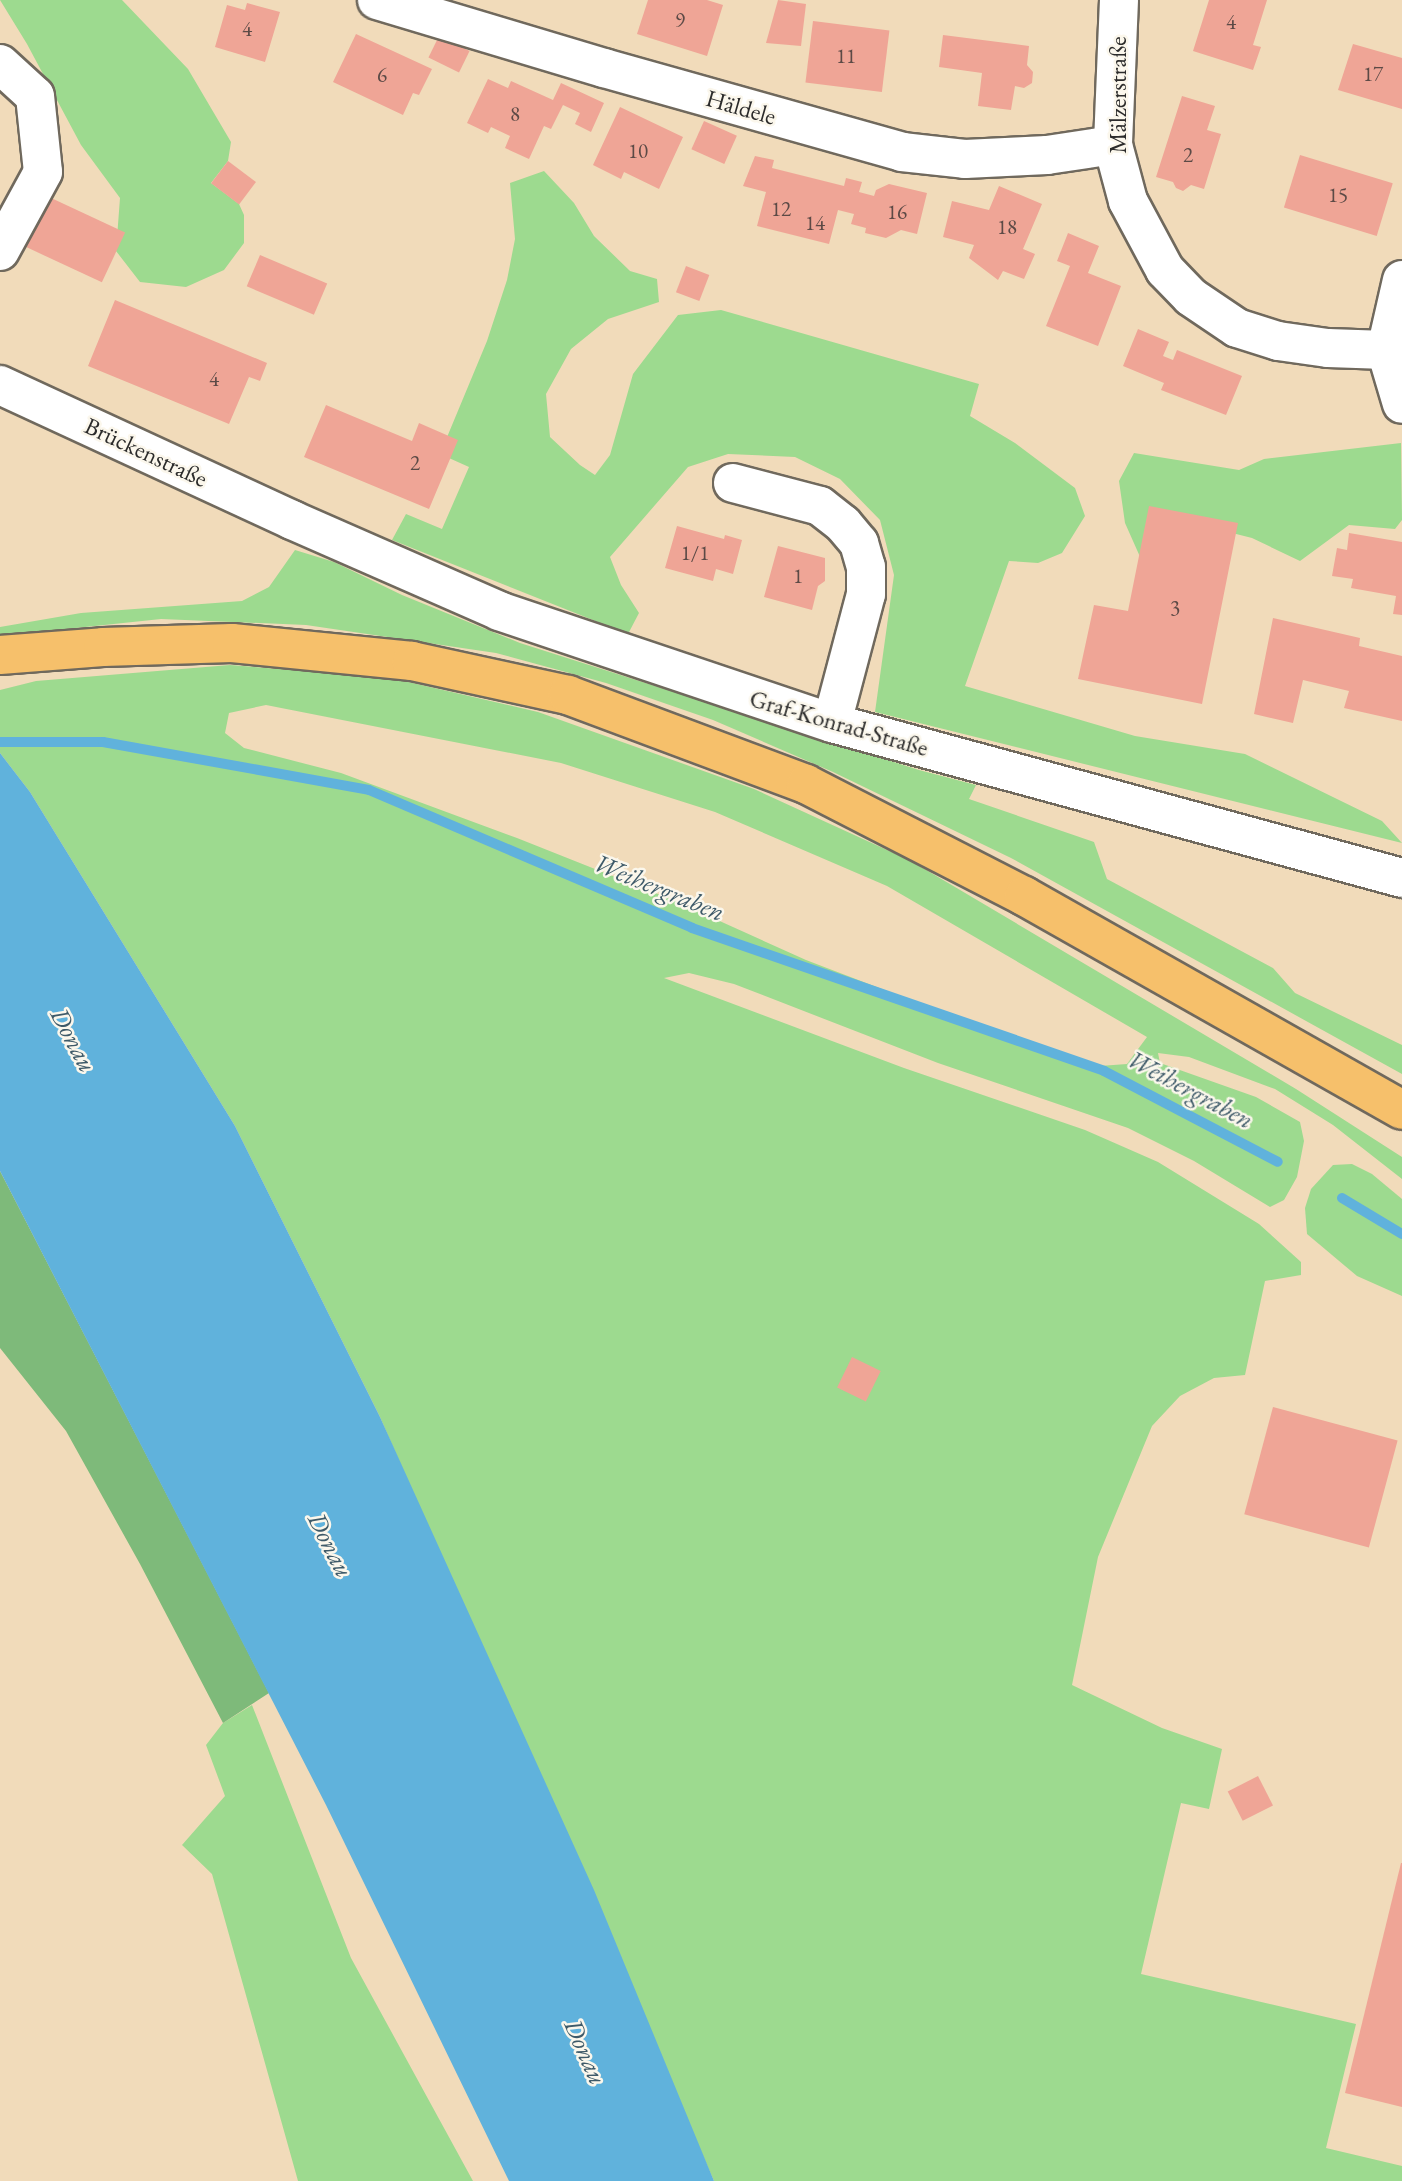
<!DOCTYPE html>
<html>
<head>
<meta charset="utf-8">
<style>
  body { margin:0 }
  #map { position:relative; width:1402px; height:2181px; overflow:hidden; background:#f1dbba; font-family:"EB Garamond",serif }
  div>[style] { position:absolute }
  .green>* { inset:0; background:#9dda8f }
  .forest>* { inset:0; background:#7eba7a }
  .water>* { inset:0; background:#60b2dc }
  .stream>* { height:10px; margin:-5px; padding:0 5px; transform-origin:5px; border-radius:5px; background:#60b2dc }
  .building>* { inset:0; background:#efa596; transform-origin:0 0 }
  .roads { filter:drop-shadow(2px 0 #70695d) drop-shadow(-2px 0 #70695d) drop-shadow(0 2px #70695d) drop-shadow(0 -2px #70695d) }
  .minor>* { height:38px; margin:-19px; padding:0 19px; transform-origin:19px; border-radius:19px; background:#fff }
  .major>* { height:38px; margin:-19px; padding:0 19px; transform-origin:19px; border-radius:19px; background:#f6c06b }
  span { translate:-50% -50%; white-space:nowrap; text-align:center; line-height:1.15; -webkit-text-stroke:5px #fbf7ec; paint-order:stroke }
  .number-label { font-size:21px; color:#5c4a46 }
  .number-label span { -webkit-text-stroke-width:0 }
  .street-label { font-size:24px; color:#2b2b2b }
  .water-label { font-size:26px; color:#3e5a69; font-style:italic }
</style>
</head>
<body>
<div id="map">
  <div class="green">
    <div style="clip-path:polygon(0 0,122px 0,188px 69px,231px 142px,228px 161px,211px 183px,239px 204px,244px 215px,244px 243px,224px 270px,186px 287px,140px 282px,116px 251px,120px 198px,81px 145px,27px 44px)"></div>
    <div style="clip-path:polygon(544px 171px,574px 203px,594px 236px,630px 271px,657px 279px,659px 302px,608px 319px,571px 349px,546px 394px,550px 437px,580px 465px,595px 475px,610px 455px,633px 374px,678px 315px,721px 310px,979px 384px,970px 416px,1015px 443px,1075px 488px,1085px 516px,1062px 553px,1038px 563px,1009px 561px,965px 686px,1135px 736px,1245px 754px,1382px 821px,1402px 843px,875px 712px,894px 575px,880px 520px,840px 479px,795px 457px,728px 454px,688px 467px,610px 557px,621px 585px,639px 613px,628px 634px,392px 540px,406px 514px,442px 529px,469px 467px,440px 454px,487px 341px,507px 280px,515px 239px,510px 183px)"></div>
    <div style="clip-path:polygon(1401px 443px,1402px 520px,1395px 529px,1349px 525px,1300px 561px,1252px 538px,1153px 513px,1141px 559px,1125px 523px,1119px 481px,1134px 453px,1239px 470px,1264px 459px)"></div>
    <div style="clip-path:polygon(295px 550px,334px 562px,402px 595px,520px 643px,919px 770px,976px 785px,969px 799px,1094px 842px,1107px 879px,1273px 968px,1295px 993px,1402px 1045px,1402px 1074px,1011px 858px,833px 772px,713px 720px,606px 683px,496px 653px,306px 625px,161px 619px,0 636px,0 627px,81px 613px,242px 601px,269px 587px)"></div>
    <div style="clip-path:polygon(evenodd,230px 665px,391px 678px,538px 712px,754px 789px,911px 861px,1296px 1089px,1402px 1157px,1402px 1179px,1333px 1125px,1275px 1089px,1189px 1057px,1158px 1053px,1160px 1063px,1256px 1097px,1300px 1122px,1304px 1141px,1297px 1177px,1284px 1200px,1270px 1207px,1194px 1161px,1128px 1128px,938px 1063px,734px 984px,689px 973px,664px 978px,904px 1068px,1085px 1130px,1158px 1162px,1259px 1224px,1301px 1262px,1301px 1275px,1265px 1281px,1245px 1375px,1214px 1378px,1180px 1396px,1152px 1426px,1098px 1557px,1072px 1685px,1162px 1728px,1222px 1749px,1209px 1809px,1181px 1803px,1141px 1974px,1356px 2024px,1326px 2148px,1402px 2166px,1402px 2181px,714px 2181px,380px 1417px,235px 1126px,30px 792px,0 753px,0 690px,36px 681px,230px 665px,266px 705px,561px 763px,715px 812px,887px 886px,1147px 1037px,1127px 1064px,1086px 1067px,806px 960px,673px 900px,517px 838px,341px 773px,244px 748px,225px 733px,229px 713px,266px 705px)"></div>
    <div style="clip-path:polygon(1352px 1164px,1372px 1174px,1402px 1199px,1402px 1296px,1357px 1276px,1307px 1234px,1305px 1208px,1311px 1189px,1333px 1165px)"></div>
    <div style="clip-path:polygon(252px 1705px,351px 1958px,473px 2181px,298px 2181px,212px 1874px,182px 1845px,225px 1796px,206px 1745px,223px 1723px)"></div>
  </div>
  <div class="forest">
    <div style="clip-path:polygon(0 1171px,269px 1693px,223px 1723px,140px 1564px,66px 1431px,0 1348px)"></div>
  </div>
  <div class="water">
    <div style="clip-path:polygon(0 753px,30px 792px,235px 1126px,380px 1417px,594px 1890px,714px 2181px,509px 2181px,326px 1805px,0 1171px)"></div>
  </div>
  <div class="stream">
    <div style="left:0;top:742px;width:103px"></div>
    <div style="left:103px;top:742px;width:270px;rotate:10.2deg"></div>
    <div style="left:369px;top:790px;width:351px;rotate:23.1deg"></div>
    <div style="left:692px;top:928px;width:436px;rotate:19.1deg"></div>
    <div style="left:1104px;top:1071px;width:196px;rotate:27.6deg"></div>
    <div style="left:1342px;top:1198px;width:70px;rotate:31deg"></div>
  </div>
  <div class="building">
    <div style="clip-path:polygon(648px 0,707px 0,723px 5px,707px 56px,637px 34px)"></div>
    <div style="clip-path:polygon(778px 0,806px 4px,801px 46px,766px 43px)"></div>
    <div style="clip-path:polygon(1209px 0,1267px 0,1253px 45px,1261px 47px,1253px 70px,1193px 51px)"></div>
    <div style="clip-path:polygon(247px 3px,280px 12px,265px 62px,215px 47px,227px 5px,245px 10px)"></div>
    <div style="left:813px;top:21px;width:77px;height:62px;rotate:7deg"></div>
    <div style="clip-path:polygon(356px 34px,432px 69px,419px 95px,413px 93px,403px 115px,333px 82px)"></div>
    <div style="clip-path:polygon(943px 35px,1029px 46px,1027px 65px,1033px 72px,1032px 83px,1024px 88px,1015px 86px,1011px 110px,978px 106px,982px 73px,939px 67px)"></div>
    <div style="left:439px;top:36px;width:34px;height:24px;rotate:26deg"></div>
    <div style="clip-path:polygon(1353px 44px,1402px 58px,1402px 109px,1338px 90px)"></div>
    <div style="clip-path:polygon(488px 79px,508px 88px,511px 81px,553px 100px,561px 83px,604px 103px,591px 132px,575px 124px,580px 113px,563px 105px,551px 129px,544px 126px,529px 159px,505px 148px,510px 136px,491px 127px,488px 133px,467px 123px)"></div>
    <div style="clip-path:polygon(1182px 96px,1215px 106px,1207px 130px,1221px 134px,1204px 189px,1191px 185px,1183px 191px,1176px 188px,1173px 182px,1156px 177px)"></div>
    <div style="clip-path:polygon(620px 107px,683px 137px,659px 189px,624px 172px,621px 179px,593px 165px)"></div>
    <div style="left:704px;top:121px;width:36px;height:31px;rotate:24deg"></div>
    <div style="left:1300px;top:155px;width:97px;height:55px;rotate:17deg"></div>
    <div style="clip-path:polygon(755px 156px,774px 160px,772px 168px,844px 186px,846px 178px,862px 182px,859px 192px,874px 196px,876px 190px,889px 184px,927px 193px,917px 234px,901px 230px,886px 238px,865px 233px,866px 228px,851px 224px,854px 214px,838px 210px,829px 244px,757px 226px,766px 192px,743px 186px)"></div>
    <div style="left:228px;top:161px;width:35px;height:28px;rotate:37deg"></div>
    <div style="clip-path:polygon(999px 186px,1042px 204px,1023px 249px,1035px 254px,1024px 279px,1003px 271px,998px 280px,969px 258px,974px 245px,943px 237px,952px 201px,989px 210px)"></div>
    <div style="left:49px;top:197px;width:84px;height:55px;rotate:25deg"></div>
    <div style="clip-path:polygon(1068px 233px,1099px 246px,1088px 273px,1121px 286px,1098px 346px,1046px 326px,1070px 266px,1057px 261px)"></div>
    <div style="left:260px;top:255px;width:73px;height:34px;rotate:23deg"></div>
    <div style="left:686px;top:266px;width:25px;height:28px;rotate:21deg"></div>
    <div style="clip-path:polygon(115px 300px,267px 363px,260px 381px,249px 377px,229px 424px,88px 366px)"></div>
    <div style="clip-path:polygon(1138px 329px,1169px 342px,1163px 356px,1173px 360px,1177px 350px,1242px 376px,1226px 415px,1161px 390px,1164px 383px,1123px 366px)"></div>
    <div style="clip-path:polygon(326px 405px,412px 441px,419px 423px,458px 440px,429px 509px,304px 457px)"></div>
    <div style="clip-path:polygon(1149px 506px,1238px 523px,1202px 704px,1078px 679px,1094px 605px,1128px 611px)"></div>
    <div style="clip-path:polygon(677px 526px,724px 539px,725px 535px,742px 540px,733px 574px,716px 569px,713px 581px,665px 568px)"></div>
    <div style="clip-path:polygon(1349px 533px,1402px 542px,1402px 615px,1393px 614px,1396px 596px,1351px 588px,1353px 579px,1332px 576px,1337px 548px,1347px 550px)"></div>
    <div style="clip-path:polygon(778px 546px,825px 558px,825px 581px,818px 586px,812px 610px,764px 597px)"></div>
    <div style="clip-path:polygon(1273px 618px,1360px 638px,1359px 646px,1402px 656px,1402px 721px,1344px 708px,1349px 691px,1303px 680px,1293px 723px,1254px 714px)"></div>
    <div style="left:852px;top:1357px;width:32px;height:34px;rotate:26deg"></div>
    <div style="left:1273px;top:1407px;width:129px;height:111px;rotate:15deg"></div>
    <div style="left:1258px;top:1776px;width:33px;height:34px;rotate:63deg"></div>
    <div style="clip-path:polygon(1401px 1863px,1402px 1863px,1402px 2107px,1345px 2093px)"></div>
  </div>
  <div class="roads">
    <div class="minor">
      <div style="left:377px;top:0;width:237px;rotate:16.7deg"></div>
      <div style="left:604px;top:68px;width:310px;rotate:15.7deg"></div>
      <div style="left:902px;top:152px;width:63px;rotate:6.3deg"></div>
      <div style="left:965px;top:159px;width:82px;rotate:-2.8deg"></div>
      <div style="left:1047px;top:155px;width:67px;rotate:-8.6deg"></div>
      <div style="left:1119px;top:0;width:145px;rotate:92.4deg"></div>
      <div style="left:1113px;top:145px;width:58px;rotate:75deg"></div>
      <div style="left:1128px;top:201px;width:78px;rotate:61.8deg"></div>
      <div style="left:1165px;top:270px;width:37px;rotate:46deg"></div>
      <div style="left:1191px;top:297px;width:55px;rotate:34deg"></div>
      <div style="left:1237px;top:328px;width:43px;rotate:17.6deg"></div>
      <div style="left:1278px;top:341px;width:50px;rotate:8deg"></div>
      <div style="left:1328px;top:348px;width:58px;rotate:2deg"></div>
      <div style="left:0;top:64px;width:47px;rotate:42.4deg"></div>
      <div style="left:35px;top:96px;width:76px;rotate:84deg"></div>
      <div style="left:43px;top:172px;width:90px;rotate:118.6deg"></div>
      <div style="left:1402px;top:280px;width:72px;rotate:102.9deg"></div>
      <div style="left:1386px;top:350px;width:56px;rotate:73.5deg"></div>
      <div style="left:0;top:385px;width:322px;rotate:24.8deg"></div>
      <div style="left:292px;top:520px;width:226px;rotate:23.7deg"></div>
      <div style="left:499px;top:611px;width:351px;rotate:18.6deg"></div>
      <div style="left:832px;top:723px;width:591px;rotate:15.21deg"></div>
      <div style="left:733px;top:483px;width:90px;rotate:14.8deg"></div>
      <div style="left:820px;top:506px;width:29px;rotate:38deg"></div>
      <div style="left:843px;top:524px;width:25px;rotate:50deg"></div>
      <div style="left:859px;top:543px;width:25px;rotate:74deg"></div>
      <div style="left:866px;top:567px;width:27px;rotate:90deg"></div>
      <div style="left:866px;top:594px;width:133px;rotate:104.8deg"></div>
    </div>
    <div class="major">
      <div style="left:0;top:655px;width:103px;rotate:-4.4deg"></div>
      <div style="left:103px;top:647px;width:129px;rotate:-1.8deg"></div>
      <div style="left:232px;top:643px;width:181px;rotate:5.7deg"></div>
      <div style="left:412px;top:661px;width:160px;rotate:12.3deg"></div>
      <div style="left:568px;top:695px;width:254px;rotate:20.5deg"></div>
      <div style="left:806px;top:784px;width:245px;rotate:27.2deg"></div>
      <div style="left:1024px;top:896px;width:434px;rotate:29.5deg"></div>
    </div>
  </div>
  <div class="number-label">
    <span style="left:680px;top:20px">9</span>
    <span style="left:1231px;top:22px">4</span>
    <span style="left:247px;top:29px">4</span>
    <span style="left:846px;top:56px">11</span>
    <span style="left:1373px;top:74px">17</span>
    <span style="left:382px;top:75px">6</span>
    <span style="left:515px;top:114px">8</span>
    <span style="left:638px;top:151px">10</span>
    <span style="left:1188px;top:155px">2</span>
    <span style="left:1338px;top:195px">15</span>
    <span style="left:781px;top:209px">12</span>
    <span style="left:897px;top:212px">16</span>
    <span style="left:815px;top:223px">14</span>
    <span style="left:1007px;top:227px">18</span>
    <span style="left:214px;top:379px">4</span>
    <span style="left:415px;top:463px">2</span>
    <span style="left:695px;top:553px">1/1</span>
    <span style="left:798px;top:576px">1</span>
    <span style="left:1175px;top:608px">3</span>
  </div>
  <div class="street-label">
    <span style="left:1118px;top:95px;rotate:-90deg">Mälzerstraße</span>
    <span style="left:741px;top:107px;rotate:16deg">Häldele</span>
    <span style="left:146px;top:452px;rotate:25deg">Brückenstraße</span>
    <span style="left:839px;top:723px;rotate:16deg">Graf-Konrad-Straße</span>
  </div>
  <div class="water-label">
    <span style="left:659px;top:888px;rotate:22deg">Weihergraben</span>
    <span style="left:73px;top:1040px;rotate:62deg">Donau</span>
    <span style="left:1190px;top:1090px;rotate:28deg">Weihergraben</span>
    <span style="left:330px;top:1545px;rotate:63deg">Donau</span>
    <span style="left:585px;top:2052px;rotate:66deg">Donau</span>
  </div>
</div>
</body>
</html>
